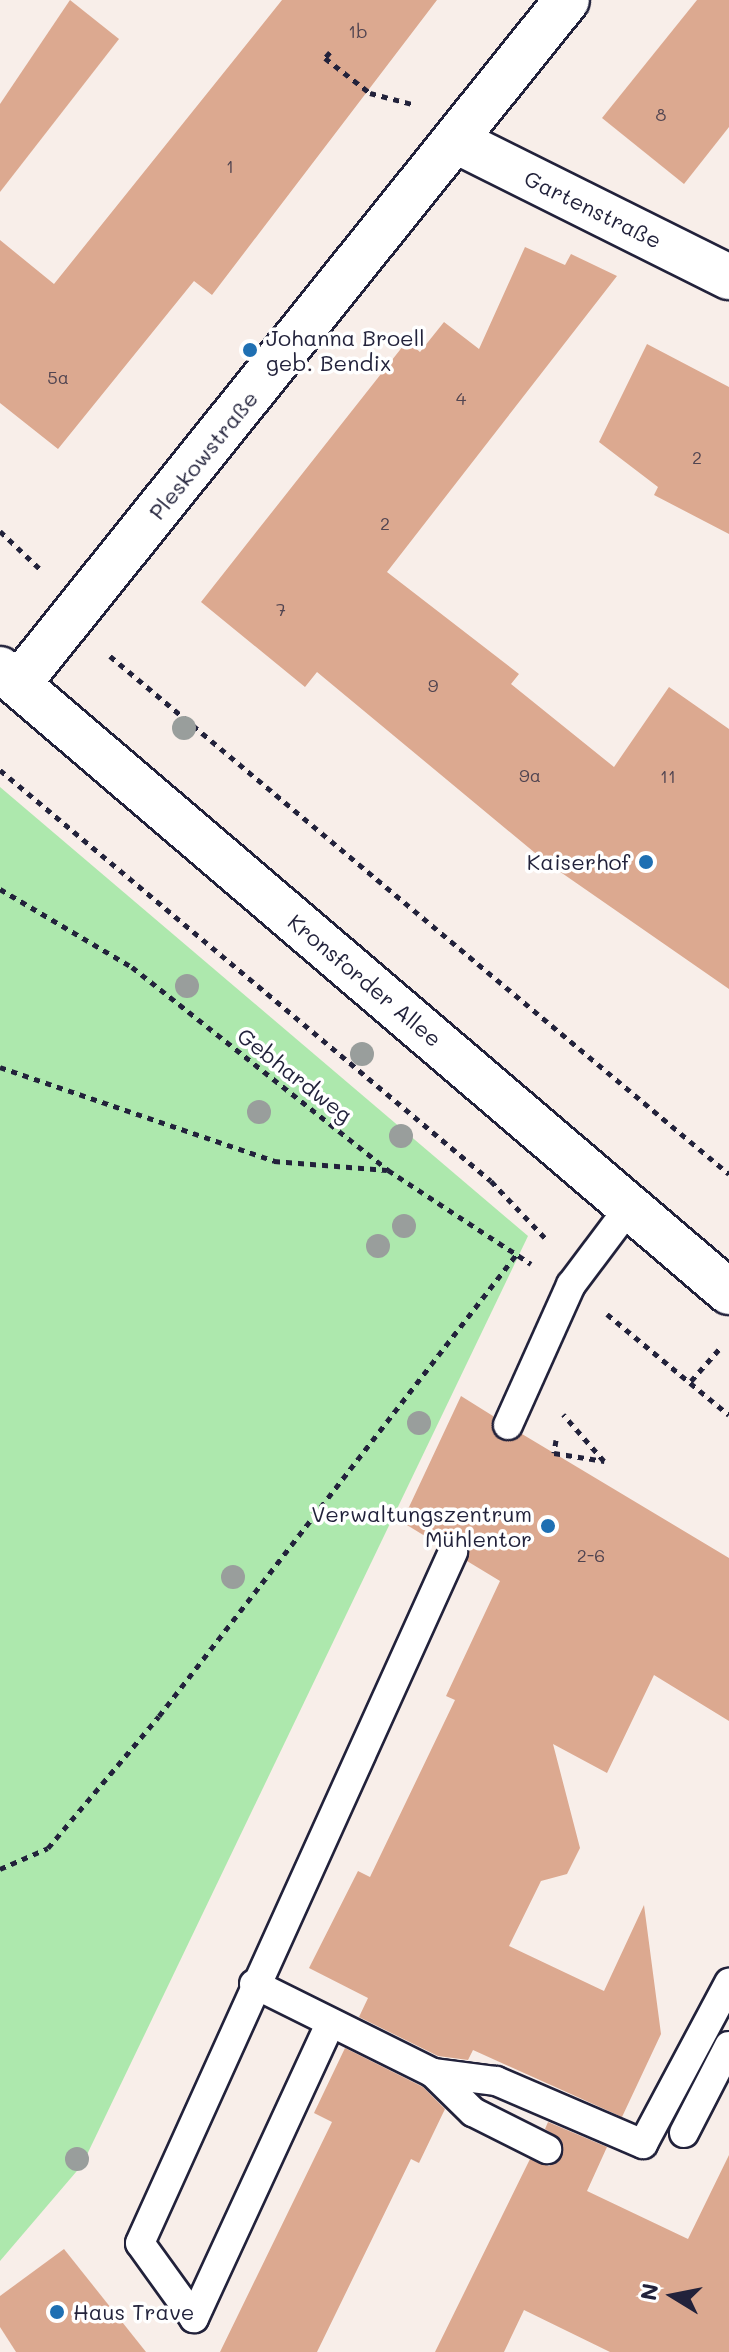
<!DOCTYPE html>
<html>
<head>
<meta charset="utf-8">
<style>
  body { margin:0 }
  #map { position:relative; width:729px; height:2352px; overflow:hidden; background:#f8eee9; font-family:Mali,sans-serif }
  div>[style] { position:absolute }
  .green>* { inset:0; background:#ade8ad }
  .building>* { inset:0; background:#dca990 }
  .path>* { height:5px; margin-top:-2.5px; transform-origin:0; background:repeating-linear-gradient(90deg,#22223b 0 6px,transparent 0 12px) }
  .roads { filter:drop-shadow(2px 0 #22223b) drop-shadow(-2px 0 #22223b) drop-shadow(0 2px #22223b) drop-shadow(0 -2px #22223b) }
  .service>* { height:28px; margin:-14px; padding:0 14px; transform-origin:14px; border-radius:14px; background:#fff }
  .minor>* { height:44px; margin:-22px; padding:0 22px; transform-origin:22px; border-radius:22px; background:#fff }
  .secondary>* { height:44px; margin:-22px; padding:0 22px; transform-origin:22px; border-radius:22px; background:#fff }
  .trees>* { width:24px; height:24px; margin:-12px; border-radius:50%; background:#999e9c }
  .dots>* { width:22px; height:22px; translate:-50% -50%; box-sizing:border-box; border:4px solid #fff; border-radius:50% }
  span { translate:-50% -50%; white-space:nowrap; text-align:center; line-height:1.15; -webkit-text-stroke:7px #fff; paint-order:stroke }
  .number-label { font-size:18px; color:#504450 }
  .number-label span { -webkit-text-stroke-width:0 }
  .street-label { font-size:22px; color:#22223b }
  .poi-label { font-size:22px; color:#22223b }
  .left { translate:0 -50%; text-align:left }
  .right { translate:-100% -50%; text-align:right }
  .north { position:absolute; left:633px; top:2256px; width:80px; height:80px; -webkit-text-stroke:6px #fff; paint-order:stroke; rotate:280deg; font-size:22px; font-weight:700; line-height:32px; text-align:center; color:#22223b }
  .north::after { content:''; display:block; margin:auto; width:28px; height:36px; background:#22223b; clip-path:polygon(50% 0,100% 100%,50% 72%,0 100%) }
</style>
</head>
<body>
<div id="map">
  <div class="green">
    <div style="clip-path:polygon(0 787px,528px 1236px,82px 2165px,0 2261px)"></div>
  </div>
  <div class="building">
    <div style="clip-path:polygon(70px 0,119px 39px,0 192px,0 104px)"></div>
    <div style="clip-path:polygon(282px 0,437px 0,212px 295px,194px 281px,58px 449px,0 403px,0 240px,54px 284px)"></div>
    <div style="clip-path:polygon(697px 0,729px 0,729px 127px,684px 184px,602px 118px)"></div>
    <div style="clip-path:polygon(525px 247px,565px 265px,571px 254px,617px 276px,387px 572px,519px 674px,511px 684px,614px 767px,669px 687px,729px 729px,729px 989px,546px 862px,317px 672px,305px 687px,201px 602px,407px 341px,420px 352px,444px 322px,479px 349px)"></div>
    <div style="clip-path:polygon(647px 344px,729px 387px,729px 534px,654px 495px,658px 487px,599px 442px)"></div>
    <div style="clip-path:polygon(461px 1396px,493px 1416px,500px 1440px,522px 1434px,729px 1558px,729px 1721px,654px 1675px,607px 1773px,553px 1744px,580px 1848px,567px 1874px,541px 1881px,509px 1946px,604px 1991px,644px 1905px,661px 2034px,622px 2117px,473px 2050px,468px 2060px,438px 2056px,359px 2017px,368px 1998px,309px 1968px,358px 1871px,370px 1877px,455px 1700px,446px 1696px,500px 1581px,467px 1561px,461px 1537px,438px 1544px,402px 1522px)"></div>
    <div style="clip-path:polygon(345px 2048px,423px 2087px,445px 2109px,419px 2163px,411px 2159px,317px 2352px,220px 2352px,332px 2122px,314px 2113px)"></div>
    <div style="clip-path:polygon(548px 2122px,607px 2147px,587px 2191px,688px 2239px,729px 2155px,729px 2352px,610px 2352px,524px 2310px,504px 2352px,435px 2352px,530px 2159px,549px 2166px,562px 2156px,561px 2139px,545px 2129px)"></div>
    <div style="clip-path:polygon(64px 2249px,146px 2352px,16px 2352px,0 2327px,0 2296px)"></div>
  </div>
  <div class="path">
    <div style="left:330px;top:52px;width:8px;rotate:130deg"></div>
    <div style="left:325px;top:58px;width:57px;rotate:37.9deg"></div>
    <div style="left:370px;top:93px;width:43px;rotate:14.7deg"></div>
    <div style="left:0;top:531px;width:55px;rotate:43.5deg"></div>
    <div style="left:110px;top:656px;width:807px;rotate:39.92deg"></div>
    <div style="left:0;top:770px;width:640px;rotate:39.93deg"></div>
    <div style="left:491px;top:1181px;width:80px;rotate:46.5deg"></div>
    <div style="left:0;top:889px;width:153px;rotate:30.6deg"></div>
    <div style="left:132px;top:967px;width:327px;rotate:38.4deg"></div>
    <div style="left:388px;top:1170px;width:171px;rotate:33.3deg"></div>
    <div style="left:0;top:1067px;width:290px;rotate:18.9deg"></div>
    <div style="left:274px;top:1161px;width:113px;rotate:4.6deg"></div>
    <div style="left:607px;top:1314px;width:158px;rotate:39.6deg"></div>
    <div style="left:691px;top:1381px;width:45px;rotate:-48.6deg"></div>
    <div style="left:556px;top:1440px;width:13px;rotate:99deg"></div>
    <div style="left:554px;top:1453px;width:51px;rotate:9.1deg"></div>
    <div style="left:604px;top:1461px;width:62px;rotate:-131.1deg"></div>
    <div style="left:0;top:1869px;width:52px;rotate:-23.6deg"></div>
    <div style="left:48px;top:1848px;width:172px;rotate:-49.9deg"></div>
    <div style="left:159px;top:1716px;width:583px;rotate:-52.25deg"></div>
  </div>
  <div class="roads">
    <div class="service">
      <div style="left:508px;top:1425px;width:154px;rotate:-65.8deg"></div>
      <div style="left:571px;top:1285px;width:100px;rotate:-53.1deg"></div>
      <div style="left:254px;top:1984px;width:200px;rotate:26.4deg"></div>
      <div style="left:433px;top:2073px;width:64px;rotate:7.2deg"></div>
      <div style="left:496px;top:2081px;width:160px;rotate:23.2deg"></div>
      <div style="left:643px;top:2144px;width:183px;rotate:-61.9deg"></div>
      <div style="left:329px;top:2026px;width:322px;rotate:114.8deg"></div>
      <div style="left:194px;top:2318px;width:92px;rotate:-125.8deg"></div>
      <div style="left:140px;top:2243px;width:759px;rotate:-65.63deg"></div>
      <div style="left:433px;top:2073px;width:56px;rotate:44.3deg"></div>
      <div style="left:473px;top:2112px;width:83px;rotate:26.6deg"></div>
      <div style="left:684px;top:2133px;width:98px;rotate:-62.7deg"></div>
    </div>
    <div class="minor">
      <div style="left:458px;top:142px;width:303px;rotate:26.5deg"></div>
      <div style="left:18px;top:684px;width:877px;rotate:-51.25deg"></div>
    </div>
    <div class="secondary">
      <div style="left:0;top:669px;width:959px;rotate:40.52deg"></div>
    </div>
  </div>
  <div class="trees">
    <div style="left:184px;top:728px"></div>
    <div style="left:187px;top:986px"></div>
    <div style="left:362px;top:1054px"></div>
    <div style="left:259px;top:1112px"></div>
    <div style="left:401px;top:1136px"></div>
    <div style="left:404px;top:1226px"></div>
    <div style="left:378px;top:1246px"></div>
    <div style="left:419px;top:1423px"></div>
    <div style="left:233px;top:1577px"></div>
    <div style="left:77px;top:2159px"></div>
  </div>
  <div class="dots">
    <div style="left:250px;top:350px;background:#1f6fb2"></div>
    <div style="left:646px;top:862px;background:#1f6fb2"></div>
    <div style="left:548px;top:1526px;background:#1f6fb2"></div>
    <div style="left:57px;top:2312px;background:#1f6fb2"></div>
  </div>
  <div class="number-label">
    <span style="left:358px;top:31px">1b</span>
    <span style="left:661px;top:114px">8</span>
    <span style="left:230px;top:166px">1</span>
    <span style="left:58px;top:377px">5a</span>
    <span style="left:461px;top:398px">4</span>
    <span style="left:697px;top:457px">2</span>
    <span style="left:385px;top:523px">2</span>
    <span style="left:281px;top:609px">7</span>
    <span style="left:433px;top:685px">9</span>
    <span style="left:530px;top:775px">9a</span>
    <span style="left:668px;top:776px">11</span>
    <span style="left:591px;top:1555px">2-6</span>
  </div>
  <div class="street-label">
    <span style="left:593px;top:209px;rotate:26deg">Gartenstraße</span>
    <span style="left:203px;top:455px;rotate:-51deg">Pleskowstraße</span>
    <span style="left:365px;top:980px;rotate:40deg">Kronsforder Allee</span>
    <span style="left:295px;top:1075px;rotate:38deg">Gebhardweg</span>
  </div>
  <div class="poi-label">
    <span class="left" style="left:266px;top:350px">Johanna Broell<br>geb. Bendix</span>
    <span class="right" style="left:630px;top:862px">Kaiserhof</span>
    <span class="right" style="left:532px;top:1526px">Verwaltungszentrum<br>Mühlentor</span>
    <span class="left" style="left:73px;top:2312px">Haus Trave</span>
  </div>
  <div class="north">N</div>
</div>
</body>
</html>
